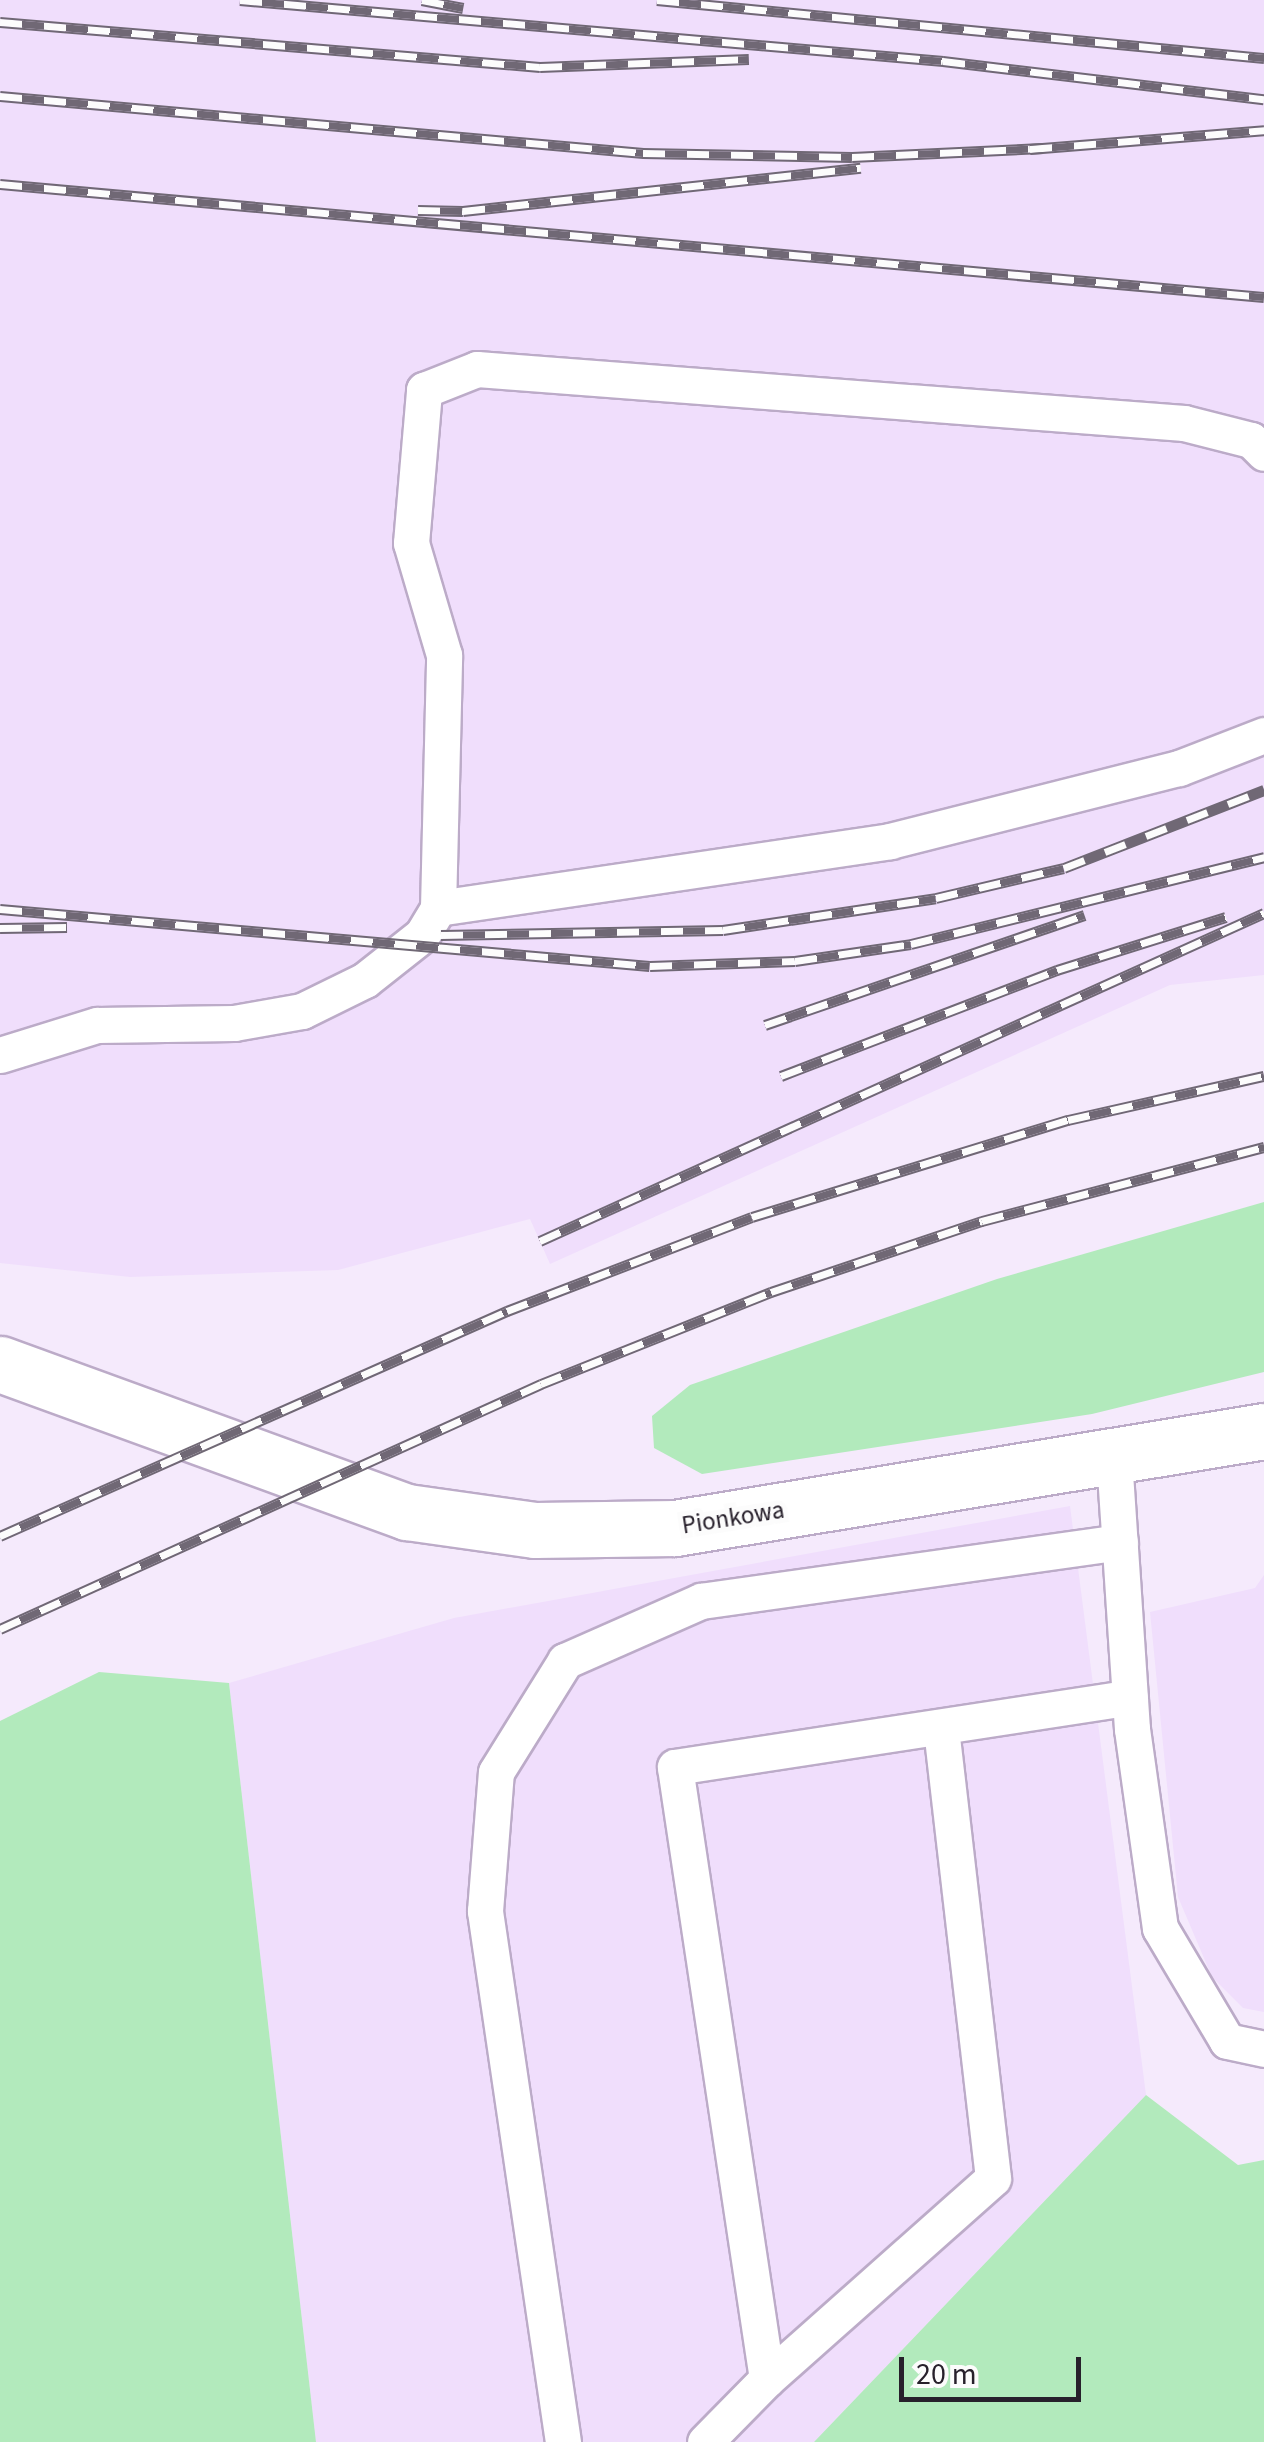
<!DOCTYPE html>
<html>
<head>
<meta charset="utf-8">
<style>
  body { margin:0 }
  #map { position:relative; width:1264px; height:2442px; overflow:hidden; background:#f5eafc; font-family:"Source Sans 3",sans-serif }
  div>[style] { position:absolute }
  .built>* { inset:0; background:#f0defc }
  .green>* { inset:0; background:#b2eabc }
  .roads { filter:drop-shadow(2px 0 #bcabc8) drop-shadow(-2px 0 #bcabc8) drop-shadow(0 2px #bcabc8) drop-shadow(0 -2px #bcabc8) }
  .lane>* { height:35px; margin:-17.5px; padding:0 17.5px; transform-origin:17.5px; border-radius:17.5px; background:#fff }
  .street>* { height:55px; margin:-27.5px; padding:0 27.5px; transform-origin:27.5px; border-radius:27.5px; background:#fff }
  .rail>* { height:11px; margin-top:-5.5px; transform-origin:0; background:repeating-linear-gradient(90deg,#fcfcfc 0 22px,#706875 0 44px); box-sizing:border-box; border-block:2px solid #706875 }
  span { translate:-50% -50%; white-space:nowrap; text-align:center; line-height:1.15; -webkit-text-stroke:10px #fcfcfc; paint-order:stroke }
  .street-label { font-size:25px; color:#27202b }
  .scale { position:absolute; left:899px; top:2357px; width:182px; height:45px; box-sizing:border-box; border:5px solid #27202b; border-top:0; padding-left:12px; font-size:30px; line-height:35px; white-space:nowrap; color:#27202b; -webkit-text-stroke:8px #fcfcfc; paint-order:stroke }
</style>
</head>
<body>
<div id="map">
  <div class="built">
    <div style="clip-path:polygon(0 0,1264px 0,1264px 975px,1170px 985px,550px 1264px,530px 1219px,338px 1270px,130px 1277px,0 1263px)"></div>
    <div style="clip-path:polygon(1070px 1506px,1146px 2095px,814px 2442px,316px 2442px,229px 1683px,454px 1618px)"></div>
    <div style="clip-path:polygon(1264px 1575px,1264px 2012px,1243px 2008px,1212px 1977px,1178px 1897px,1150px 1612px,1255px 1588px)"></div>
  </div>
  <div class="green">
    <div style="clip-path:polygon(1264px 1202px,1264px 1372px,1092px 1414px,702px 1474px,654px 1448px,652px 1416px,690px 1385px,997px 1279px)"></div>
    <div style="clip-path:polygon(99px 1672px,229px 1683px,316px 2442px,0 2442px,0 1721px)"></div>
    <div style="clip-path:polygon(1146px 2095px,1238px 2165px,1264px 2160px,1264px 2442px,814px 2442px)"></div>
  </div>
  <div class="roads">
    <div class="lane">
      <div style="left:438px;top:908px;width:253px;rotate:-88.6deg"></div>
      <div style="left:444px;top:655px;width:117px;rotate:-106.4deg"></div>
      <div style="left:411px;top:543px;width:154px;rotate:-85.1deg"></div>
      <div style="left:424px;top:390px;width:57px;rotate:-21.6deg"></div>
      <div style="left:477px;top:369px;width:709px;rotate:4.37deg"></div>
      <div style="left:1184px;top:423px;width:69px;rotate:14.2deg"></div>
      <div style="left:1251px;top:440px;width:18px;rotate:45deg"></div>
      <div style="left:0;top:1055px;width:102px;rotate:-17.2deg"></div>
      <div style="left:97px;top:1025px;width:137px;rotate:-0.8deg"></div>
      <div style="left:234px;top:1023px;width:69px;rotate:-10deg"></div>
      <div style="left:302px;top:1011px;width:70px;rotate:-26.2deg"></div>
      <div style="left:365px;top:980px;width:73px;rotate:-38.3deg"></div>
      <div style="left:422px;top:935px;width:31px;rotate:-59deg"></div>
      <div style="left:438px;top:908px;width:457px;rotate:-8.4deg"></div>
      <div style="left:890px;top:841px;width:298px;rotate:-14.2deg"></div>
      <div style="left:1179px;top:768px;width:91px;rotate:-21.2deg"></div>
      <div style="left:1114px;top:1458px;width:272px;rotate:86.2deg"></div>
      <div style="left:1132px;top:1729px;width:201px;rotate:82deg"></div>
      <div style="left:1160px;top:1928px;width:131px;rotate:59.3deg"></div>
      <div style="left:1227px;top:2041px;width:38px;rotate:12deg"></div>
      <div style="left:767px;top:2379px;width:619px;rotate:-98.55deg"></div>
      <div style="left:675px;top:1767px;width:460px;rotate:-8.7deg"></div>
      <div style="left:563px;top:2442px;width:537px;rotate:-98.36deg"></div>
      <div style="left:485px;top:1911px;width:139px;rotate:-85.5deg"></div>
      <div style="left:496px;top:1772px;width:131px;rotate:-58.1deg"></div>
      <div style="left:565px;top:1661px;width:149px;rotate:-23.8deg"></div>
      <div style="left:701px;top:1601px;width:423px;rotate:-8deg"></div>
      <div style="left:705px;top:2442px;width:88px;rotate:-45.5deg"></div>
      <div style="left:767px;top:2379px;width:302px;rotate:-41.6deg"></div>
      <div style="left:993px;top:2178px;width:454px;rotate:-96.6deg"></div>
    </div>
    <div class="street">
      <div style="left:0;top:1364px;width:433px;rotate:20deg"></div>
      <div style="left:407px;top:1512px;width:129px;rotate:8deg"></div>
      <div style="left:535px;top:1530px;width:140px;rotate:-0.8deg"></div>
      <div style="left:675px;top:1528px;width:597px;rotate:-9.35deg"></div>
    </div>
  </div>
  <div class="rail">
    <div style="left:240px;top:0;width:706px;rotate:4.96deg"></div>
    <div style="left:943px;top:61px;width:323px;rotate:6.8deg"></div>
    <div style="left:422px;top:0;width:42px;rotate:11deg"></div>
    <div style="left:657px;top:0;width:610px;rotate:5.46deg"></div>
    <div style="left:0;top:22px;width:542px;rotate:4.76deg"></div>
    <div style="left:540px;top:67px;width:209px;rotate:-2.2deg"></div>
    <div style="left:0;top:96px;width:646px;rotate:5.07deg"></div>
    <div style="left:643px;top:153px;width:209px;rotate:1.1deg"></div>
    <div style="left:852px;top:157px;width:191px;rotate:-2.7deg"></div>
    <div style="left:1030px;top:149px;width:235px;rotate:-4.6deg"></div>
    <div style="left:0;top:184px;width:1269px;rotate:5.11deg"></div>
    <div style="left:418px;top:210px;width:45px;rotate:1.3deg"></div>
    <div style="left:463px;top:211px;width:400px;rotate:-6.2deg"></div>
    <div style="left:0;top:909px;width:652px;rotate:5.01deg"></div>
    <div style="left:650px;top:966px;width:145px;rotate:-2deg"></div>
    <div style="left:795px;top:961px;width:117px;rotate:-8.3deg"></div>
    <div style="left:911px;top:944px;width:364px;rotate:-13.8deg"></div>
    <div style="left:0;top:928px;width:67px;rotate:-0.9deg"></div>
    <div style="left:441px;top:935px;width:282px;rotate:-1deg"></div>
    <div style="left:723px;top:930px;width:215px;rotate:-8.5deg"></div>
    <div style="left:936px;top:898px;width:131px;rotate:-13.2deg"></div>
    <div style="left:1064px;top:868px;width:215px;rotate:-21.3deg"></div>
    <div style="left:765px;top:1025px;width:338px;rotate:-19deg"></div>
    <div style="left:781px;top:1076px;width:296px;rotate:-21deg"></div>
    <div style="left:1057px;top:970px;width:177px;rotate:-17.4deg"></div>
    <div style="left:540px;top:1241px;width:795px;rotate:-24.37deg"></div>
    <div style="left:0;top:1536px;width:555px;rotate:-23.93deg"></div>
    <div style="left:507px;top:1311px;width:262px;rotate:-21deg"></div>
    <div style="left:752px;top:1217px;width:331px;rotate:-17.1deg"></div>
    <div style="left:1068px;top:1120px;width:201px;rotate:-12.7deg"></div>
    <div style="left:0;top:1629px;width:594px;rotate:-24.36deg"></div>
    <div style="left:541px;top:1384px;width:248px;rotate:-21.8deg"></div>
    <div style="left:771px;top:1292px;width:223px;rotate:-18.6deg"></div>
    <div style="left:982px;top:1221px;width:292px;rotate:-14.7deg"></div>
  </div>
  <div class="street-label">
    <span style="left:733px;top:1518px;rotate:-9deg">Pionkowa</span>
  </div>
  <div class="scale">20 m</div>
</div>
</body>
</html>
